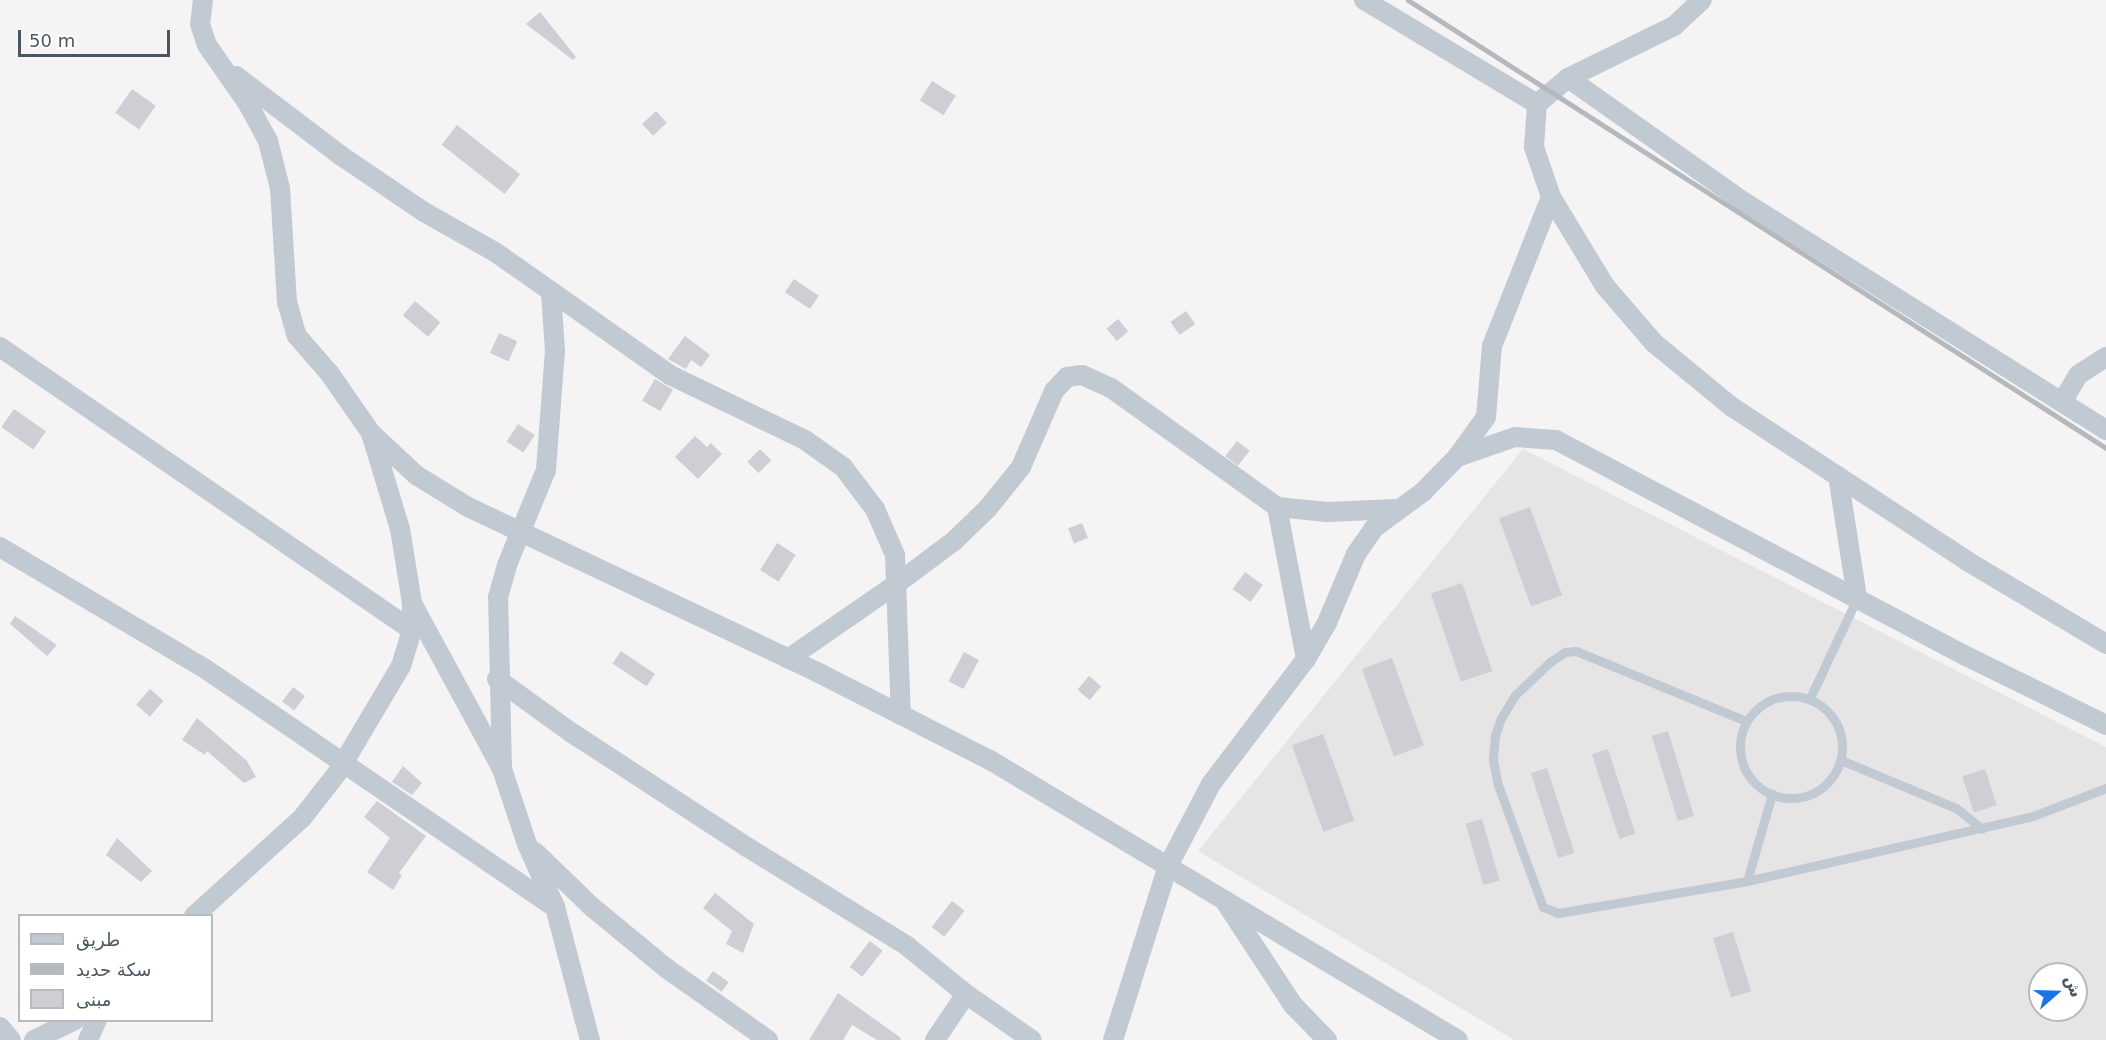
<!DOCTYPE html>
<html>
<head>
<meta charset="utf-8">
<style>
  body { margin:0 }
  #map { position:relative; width:2106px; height:1040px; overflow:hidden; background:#f5f3f3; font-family:"DejaVu Sans",Cairo,sans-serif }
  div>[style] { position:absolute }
  .education>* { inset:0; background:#e6e4e5 }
  .building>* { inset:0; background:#cdcfd5; transform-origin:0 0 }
  .lane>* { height:9px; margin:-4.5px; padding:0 4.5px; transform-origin:4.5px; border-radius:4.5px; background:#c1cad2 }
  .lane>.ring { margin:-4.5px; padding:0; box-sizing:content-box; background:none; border:9px solid #c1cad2; border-radius:50% }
  .street>* { height:20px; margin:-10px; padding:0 10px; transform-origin:10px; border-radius:10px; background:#c1cad2 }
  .rail>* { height:4.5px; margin:-2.25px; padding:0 2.25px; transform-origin:2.25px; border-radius:2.25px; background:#b5b8bd }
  span { translate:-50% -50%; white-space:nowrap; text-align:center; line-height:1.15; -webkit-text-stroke:6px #fff; paint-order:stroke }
  .legend { position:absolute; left:18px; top:914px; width:195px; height:108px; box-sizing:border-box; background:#fff; border:2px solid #b7bbc0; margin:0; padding:8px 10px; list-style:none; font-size:18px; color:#4a5661 }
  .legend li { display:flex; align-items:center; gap:12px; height:30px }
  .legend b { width:30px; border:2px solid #b7bbc0 }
  .north { position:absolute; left:2028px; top:962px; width:60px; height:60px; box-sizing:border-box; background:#fff; border:2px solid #b7bbc0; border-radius:50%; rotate:70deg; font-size:16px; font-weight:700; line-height:24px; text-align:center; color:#4a5661 }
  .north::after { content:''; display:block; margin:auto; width:21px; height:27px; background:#1a73e8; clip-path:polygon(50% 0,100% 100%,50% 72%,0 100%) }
  .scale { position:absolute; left:18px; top:30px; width:152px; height:27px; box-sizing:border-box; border:3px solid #4a5661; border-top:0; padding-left:8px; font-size:18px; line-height:21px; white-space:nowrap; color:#4a5661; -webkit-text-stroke:4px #fff; paint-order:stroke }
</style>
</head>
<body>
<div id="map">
  <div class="education">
    <div style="clip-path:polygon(evenodd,1523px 449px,2106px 747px,2106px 1040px,1514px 1040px,1198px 851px,1523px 449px,2040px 974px,2076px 974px,2076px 1010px,2040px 1010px,2040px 974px)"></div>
  </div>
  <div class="building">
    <div style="clip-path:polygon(540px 12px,576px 57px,573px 60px,526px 24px)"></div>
    <div style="left:932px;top:81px;width:28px;height:23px;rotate:32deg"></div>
    <div style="left:132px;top:89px;width:29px;height:29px;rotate:35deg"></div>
    <div style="left:656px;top:111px;width:16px;height:19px;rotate:47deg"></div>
    <div style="left:457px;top:125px;width:80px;height:25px;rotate:38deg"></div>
    <div style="left:794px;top:279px;width:30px;height:16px;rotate:34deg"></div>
    <div style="left:415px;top:301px;width:33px;height:19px;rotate:40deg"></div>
    <div style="left:1186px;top:311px;width:16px;height:19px;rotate:55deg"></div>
    <div style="left:1118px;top:319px;width:16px;height:15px;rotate:50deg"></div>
    <div style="left:499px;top:333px;width:20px;height:22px;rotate:24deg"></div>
    <div style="clip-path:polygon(685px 336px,710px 355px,701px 367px,691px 360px,686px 369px,668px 359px)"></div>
    <div style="left:655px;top:379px;width:21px;height:25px;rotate:31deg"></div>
    <div style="left:14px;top:409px;width:39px;height:22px;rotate:35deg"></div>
    <div style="left:518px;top:424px;width:20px;height:21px;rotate:33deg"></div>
    <div style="clip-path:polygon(695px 436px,707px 447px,711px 443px,722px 454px,698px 479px,675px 457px)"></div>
    <div style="left:1237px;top:441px;width:16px;height:19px;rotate:38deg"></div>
    <div style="left:760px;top:449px;width:16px;height:18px;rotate:45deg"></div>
    <div style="left:1530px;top:507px;width:94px;height:33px;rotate:70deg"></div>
    <div style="left:1082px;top:523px;width:16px;height:15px;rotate:68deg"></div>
    <div style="left:777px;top:543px;width:22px;height:32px;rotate:32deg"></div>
    <div style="left:1245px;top:572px;width:22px;height:21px;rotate:36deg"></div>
    <div style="left:1462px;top:583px;width:93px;height:33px;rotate:71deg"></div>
    <div style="clip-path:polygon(15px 616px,57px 645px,47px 656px,10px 624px)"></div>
    <div style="left:621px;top:651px;width:41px;height:15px;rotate:34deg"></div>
    <div style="left:964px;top:652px;width:17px;height:33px;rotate:28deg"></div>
    <div style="left:1392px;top:658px;width:93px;height:32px;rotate:70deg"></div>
    <div style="left:1089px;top:676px;width:16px;height:18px;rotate:40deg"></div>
    <div style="left:293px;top:687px;width:15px;height:18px;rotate:37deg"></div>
    <div style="left:150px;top:689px;width:18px;height:21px;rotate:41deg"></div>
    <div style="clip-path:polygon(197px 718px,247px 761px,256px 777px,244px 783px,207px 751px,205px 755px,182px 740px)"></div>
    <div style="left:1668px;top:731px;width:89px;height:17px;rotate:73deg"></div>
    <div style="left:1323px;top:734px;width:92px;height:33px;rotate:70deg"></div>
    <div style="left:1608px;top:749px;width:89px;height:17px;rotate:72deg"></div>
    <div style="clip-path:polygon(403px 766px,422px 783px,412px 795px,392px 782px)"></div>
    <div style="left:1547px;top:768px;width:89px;height:17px;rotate:72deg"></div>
    <div style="left:1985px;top:769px;width:38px;height:24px;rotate:72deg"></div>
    <div style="clip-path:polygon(377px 801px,426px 836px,399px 873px,402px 875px,393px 890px,367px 872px,390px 838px,364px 817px)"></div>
    <div style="left:1482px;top:819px;width:64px;height:17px;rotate:74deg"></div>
    <div style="clip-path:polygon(117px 838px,152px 871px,141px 882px,106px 855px)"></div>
    <div style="clip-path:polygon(715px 893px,754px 924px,743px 953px,726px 944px,732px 931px,703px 908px)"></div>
    <div style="left:952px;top:901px;width:16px;height:33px;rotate:38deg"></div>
    <div style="left:1733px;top:932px;width:62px;height:21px;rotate:73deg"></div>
    <div style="left:870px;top:941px;width:16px;height:33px;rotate:38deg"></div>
    <div style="left:713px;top:971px;width:19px;height:12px;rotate:35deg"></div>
    <div style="clip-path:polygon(838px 993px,901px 1038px,900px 1040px,877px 1040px,852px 1025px,843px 1040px,809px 1040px)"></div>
  </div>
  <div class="lane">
    <div class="ring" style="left:1740px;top:696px;width:93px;height:93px"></div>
    <div style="left:1810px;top:698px;width:110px;rotate:-64.8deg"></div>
    <div style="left:1746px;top:721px;width:184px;rotate:-157.6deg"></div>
    <div style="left:1576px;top:651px;width:11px;rotate:175deg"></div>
    <div style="left:1565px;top:652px;width:18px;rotate:146deg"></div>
    <div style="left:1550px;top:662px;width:48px;rotate:136.7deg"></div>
    <div style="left:1515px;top:695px;width:27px;rotate:121deg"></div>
    <div style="left:1501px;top:718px;width:18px;rotate:109deg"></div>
    <div style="left:1495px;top:735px;width:25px;rotate:95deg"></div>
    <div style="left:1493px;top:760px;width:25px;rotate:79deg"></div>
    <div style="left:1498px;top:785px;width:130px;rotate:69.8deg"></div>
    <div style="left:1543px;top:907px;width:16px;rotate:22deg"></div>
    <div style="left:1558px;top:913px;width:192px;rotate:-9.6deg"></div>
    <div style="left:1747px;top:881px;width:293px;rotate:-12.8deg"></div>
    <div style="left:2033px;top:816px;width:78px;rotate:-21deg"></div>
    <div style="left:1841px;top:760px;width:125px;rotate:22.7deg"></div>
    <div style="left:1956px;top:808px;width:33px;rotate:39deg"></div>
    <div style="left:1747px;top:881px;width:91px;rotate:-74deg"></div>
  </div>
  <div class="street">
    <div style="left:203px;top:0;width:24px;rotate:97deg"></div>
    <div style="left:200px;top:24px;width:22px;rotate:72deg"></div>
    <div style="left:207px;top:45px;width:72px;rotate:55.2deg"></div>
    <div style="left:248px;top:104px;width:42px;rotate:61.6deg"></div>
    <div style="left:268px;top:141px;width:49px;rotate:75.7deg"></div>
    <div style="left:280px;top:188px;width:114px;rotate:86.5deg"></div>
    <div style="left:287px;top:302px;width:35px;rotate:74deg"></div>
    <div style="left:297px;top:336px;width:50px;rotate:49deg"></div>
    <div style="left:330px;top:374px;width:72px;rotate:55.2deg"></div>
    <div style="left:371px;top:433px;width:62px;rotate:43deg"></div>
    <div style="left:416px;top:475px;width:61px;rotate:31.6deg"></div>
    <div style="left:468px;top:507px;width:386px;rotate:25.3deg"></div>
    <div style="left:817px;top:672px;width:194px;rotate:27deg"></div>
    <div style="left:990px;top:760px;width:545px;rotate:30.89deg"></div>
    <div style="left:1364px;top:0;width:202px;rotate:31deg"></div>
    <div style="left:1537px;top:104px;width:43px;rotate:94deg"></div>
    <div style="left:1534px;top:147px;width:53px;rotate:71.2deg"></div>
    <div style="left:1551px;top:197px;width:104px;rotate:58.8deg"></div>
    <div style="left:1605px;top:286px;width:75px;rotate:49.3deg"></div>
    <div style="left:1654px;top:343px;width:101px;rotate:39.4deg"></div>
    <div style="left:1732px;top:407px;width:281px;rotate:33.2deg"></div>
    <div style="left:1967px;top:561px;width:162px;rotate:30.8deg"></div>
    <div style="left:236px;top:76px;width:131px;rotate:37.2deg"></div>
    <div style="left:340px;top:155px;width:102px;rotate:34.2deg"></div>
    <div style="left:424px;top:212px;width:81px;rotate:29.4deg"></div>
    <div style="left:495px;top:252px;width:214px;rotate:35.1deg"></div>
    <div style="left:670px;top:375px;width:150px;rotate:25.7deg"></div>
    <div style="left:805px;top:440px;width:47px;rotate:35.4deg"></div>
    <div style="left:843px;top:467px;width:53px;rotate:52.7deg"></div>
    <div style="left:875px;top:509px;width:50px;rotate:66.5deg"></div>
    <div style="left:895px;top:555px;width:160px;rotate:87.9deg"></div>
    <div style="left:1568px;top:78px;width:215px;rotate:35.2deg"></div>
    <div style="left:1744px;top:202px;width:428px;rotate:32.2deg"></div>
    <div style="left:1537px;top:104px;width:40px;rotate:-40deg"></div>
    <div style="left:1568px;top:78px;width:118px;rotate:-26.1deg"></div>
    <div style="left:1674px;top:26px;width:38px;rotate:-43deg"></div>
    <div style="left:0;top:347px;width:500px;rotate:34.5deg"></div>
    <div style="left:2062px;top:402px;width:31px;rotate:-59deg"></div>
    <div style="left:2078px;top:375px;width:33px;rotate:-33deg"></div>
    <div style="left:1457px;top:457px;width:61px;rotate:-19deg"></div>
    <div style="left:1515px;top:437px;width:41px;rotate:4.2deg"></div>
    <div style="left:1556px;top:440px;width:463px;rotate:27.8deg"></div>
    <div style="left:1966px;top:656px;width:156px;rotate:26.2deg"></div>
    <div style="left:1838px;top:476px;width:123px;rotate:81.1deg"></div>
    <div style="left:1277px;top:507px;width:155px;rotate:79.2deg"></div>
    <div style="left:0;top:547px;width:237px;rotate:30.7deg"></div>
    <div style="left:204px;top:668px;width:425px;rotate:34.3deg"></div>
    <div style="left:413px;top:605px;width:187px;rotate:61.5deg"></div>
    <div style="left:502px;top:769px;width:79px;rotate:71.6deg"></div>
    <div style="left:527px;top:844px;width:69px;rotate:66deg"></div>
    <div style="left:555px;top:907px;width:138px;rotate:75.3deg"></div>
    <div style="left:788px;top:659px;width:135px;rotate:-34.7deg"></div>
    <div style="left:899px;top:582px;width:69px;rotate:-36.7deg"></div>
    <div style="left:954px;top:541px;width:47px;rotate:-44.1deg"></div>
    <div style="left:988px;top:508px;width:53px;rotate:-51.2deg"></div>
    <div style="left:1021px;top:467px;width:83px;rotate:-66.5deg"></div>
    <div style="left:1054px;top:391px;width:19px;rotate:-47deg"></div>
    <div style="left:1067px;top:377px;width:15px;rotate:-8deg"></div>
    <div style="left:1082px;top:375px;width:32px;rotate:24deg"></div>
    <div style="left:1111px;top:388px;width:204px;rotate:35.6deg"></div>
    <div style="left:1277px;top:507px;width:50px;rotate:5.7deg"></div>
    <div style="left:1327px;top:512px;width:69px;rotate:-2.5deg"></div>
    <div style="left:497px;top:679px;width:92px;rotate:35.8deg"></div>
    <div style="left:572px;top:733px;width:209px;rotate:33.1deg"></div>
    <div style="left:747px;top:847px;width:188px;rotate:31.7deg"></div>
    <div style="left:907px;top:946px;width:76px;rotate:39.1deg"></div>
    <div style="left:966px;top:994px;width:80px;rotate:34.9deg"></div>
    <div style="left:502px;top:769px;width:172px;rotate:-91.3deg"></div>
    <div style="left:498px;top:597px;width:33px;rotate:-74deg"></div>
    <div style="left:507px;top:565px;width:103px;rotate:-67.7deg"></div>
    <div style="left:546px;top:470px;width:119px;rotate:-85.7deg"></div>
    <div style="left:555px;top:351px;width:59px;rotate:-93.9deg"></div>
    <div style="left:535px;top:852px;width:79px;rotate:44deg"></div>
    <div style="left:592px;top:907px;width:96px;rotate:39.5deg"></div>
    <div style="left:666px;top:968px;width:125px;rotate:35.2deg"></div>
    <div style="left:1224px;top:900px;width:126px;rotate:56.7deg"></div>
    <div style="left:1293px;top:1005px;width:49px;rotate:45.8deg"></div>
    <div style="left:194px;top:916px;width:146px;rotate:-42.2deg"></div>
    <div style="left:302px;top:818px;width:58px;rotate:-52deg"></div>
    <div style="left:338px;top:772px;width:123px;rotate:-59.3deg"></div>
    <div style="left:401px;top:666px;width:38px;rotate:-73deg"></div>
    <div style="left:412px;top:630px;width:27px;rotate:-90deg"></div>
    <div style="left:412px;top:603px;width:75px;rotate:-99.2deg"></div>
    <div style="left:400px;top:529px;width:100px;rotate:-106.8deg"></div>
    <div style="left:0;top:1027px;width:17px;rotate:50deg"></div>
    <div style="left:34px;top:1040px;width:46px;rotate:-26deg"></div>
    <div style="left:88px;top:1040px;width:22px;rotate:-66deg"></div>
    <div style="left:935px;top:1040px;width:55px;rotate:-56deg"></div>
    <div style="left:1113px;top:1040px;width:182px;rotate:-72.5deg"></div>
    <div style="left:1168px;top:866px;width:93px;rotate:-62.3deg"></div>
    <div style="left:1211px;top:784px;width:157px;rotate:-52.8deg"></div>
    <div style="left:1306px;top:659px;width:39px;rotate:-60deg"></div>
    <div style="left:1326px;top:625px;width:77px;rotate:-67.1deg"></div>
    <div style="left:1356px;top:554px;width:32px;rotate:-55deg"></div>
    <div style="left:1374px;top:528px;width:61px;rotate:-36.3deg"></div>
    <div style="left:1423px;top:492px;width:49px;rotate:-45.8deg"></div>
    <div style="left:1457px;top:457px;width:49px;rotate:-54.1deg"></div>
    <div style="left:1486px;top:417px;width:71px;rotate:-85.2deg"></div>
    <div style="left:1492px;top:346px;width:160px;rotate:-68.4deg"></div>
  </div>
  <div class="rail">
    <div style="left:1408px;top:0;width:829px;rotate:32.69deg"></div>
  </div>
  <ul class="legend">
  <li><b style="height:8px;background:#c1cad2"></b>طريق</li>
  <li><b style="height:8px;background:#b5b8bd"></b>سكة حديد</li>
  <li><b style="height:16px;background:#cdcfd5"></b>مبنى</li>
  </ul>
  <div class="north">ش</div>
  <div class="scale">50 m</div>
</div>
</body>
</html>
